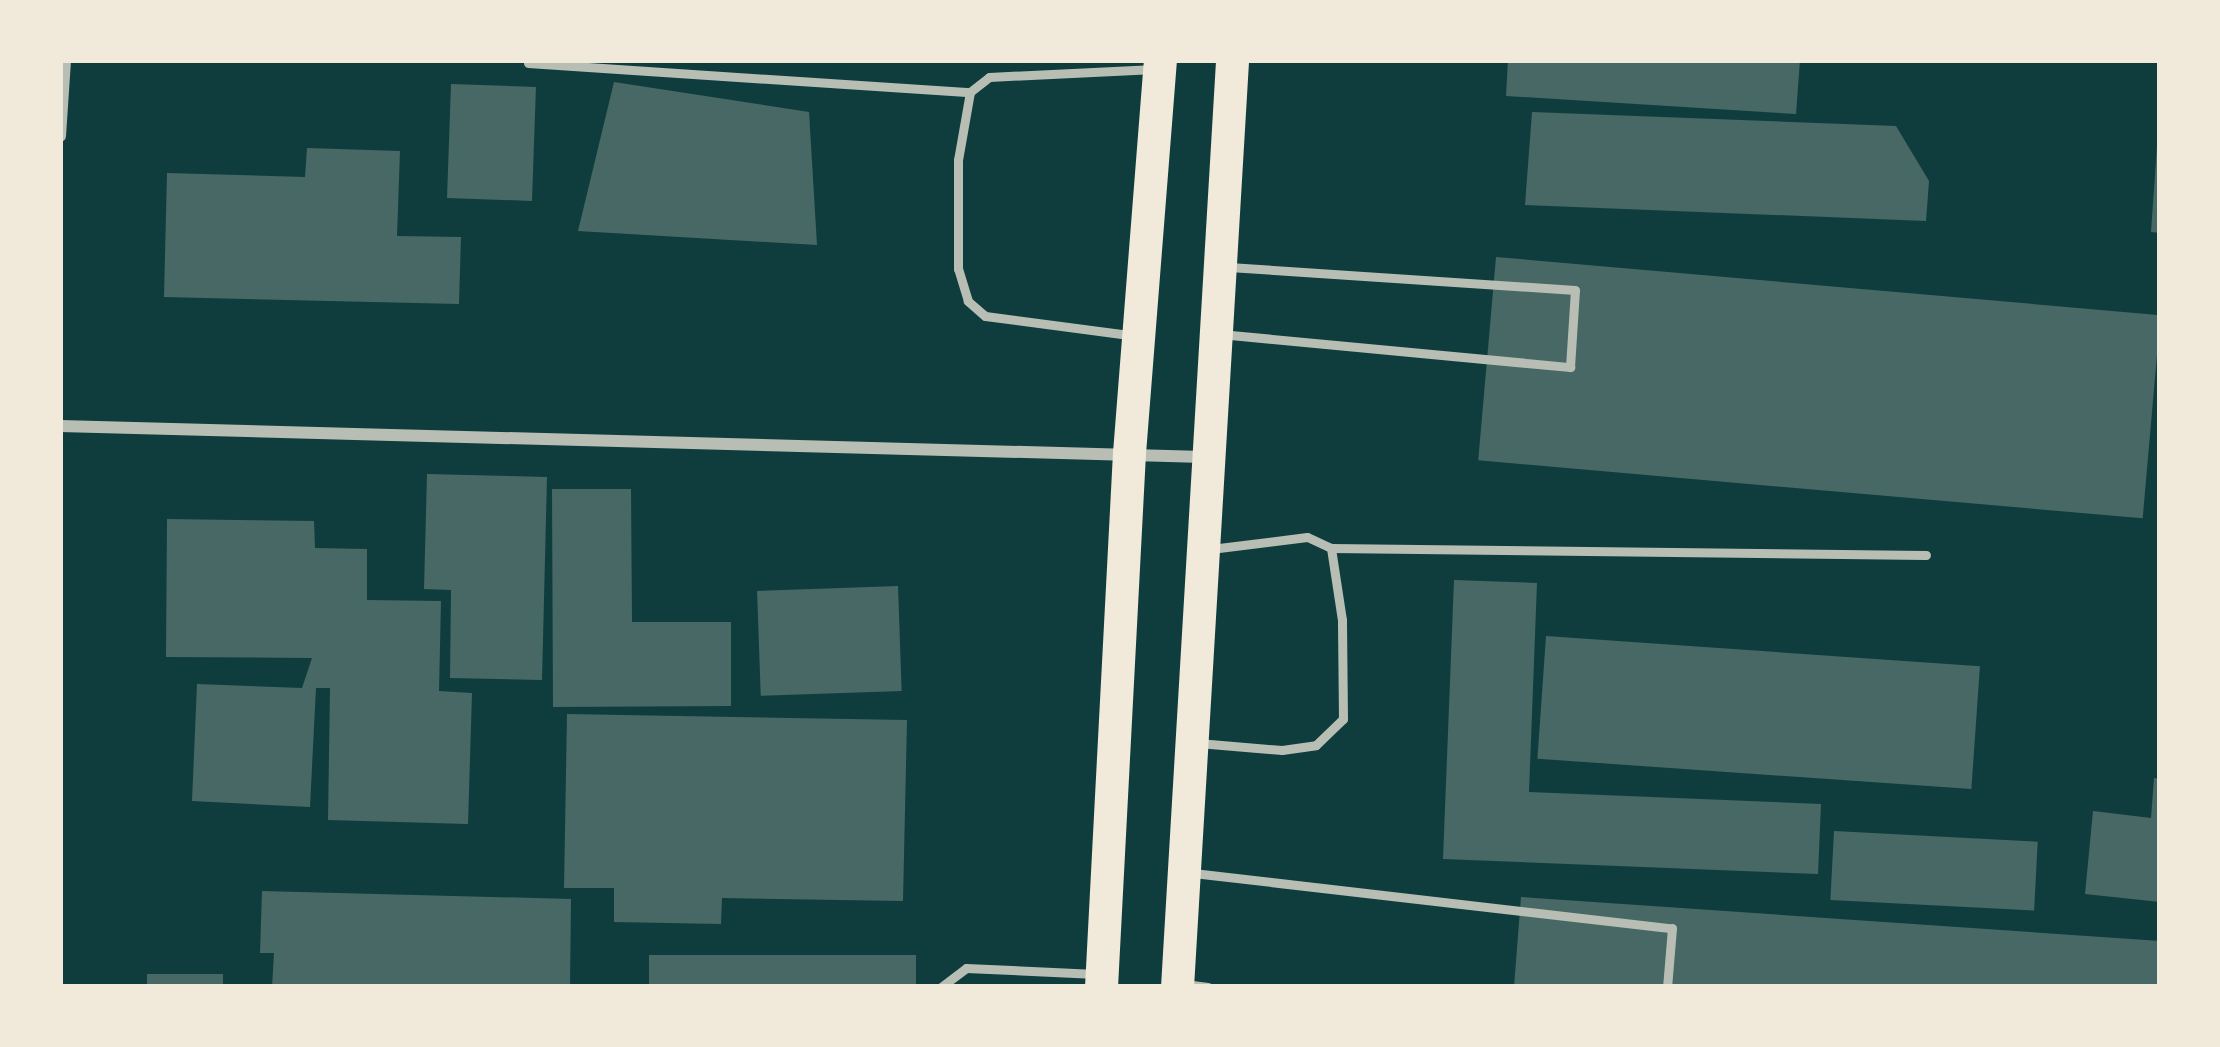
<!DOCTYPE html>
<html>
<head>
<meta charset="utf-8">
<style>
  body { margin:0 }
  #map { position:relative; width:2220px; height:1047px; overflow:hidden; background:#0f3d3e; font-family:Commissioner,sans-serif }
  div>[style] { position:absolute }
  .building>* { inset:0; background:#486865; transform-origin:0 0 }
  .service>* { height:9px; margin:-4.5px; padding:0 4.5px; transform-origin:4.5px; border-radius:4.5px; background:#b8beb3 }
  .minor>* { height:12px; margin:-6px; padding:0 6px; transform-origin:6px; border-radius:6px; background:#b8beb3 }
  .trunk>* { height:33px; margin:-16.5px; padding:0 16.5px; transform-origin:16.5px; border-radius:16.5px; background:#f1e9da }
  span { translate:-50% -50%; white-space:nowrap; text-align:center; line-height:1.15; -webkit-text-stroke:12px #f1e9da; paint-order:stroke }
  .frame { position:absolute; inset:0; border:63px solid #f1e9da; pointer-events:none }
</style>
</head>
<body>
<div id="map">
  <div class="building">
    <div style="clip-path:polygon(1508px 60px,1800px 60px,1796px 114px,1506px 96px)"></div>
    <div style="clip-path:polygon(614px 82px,809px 112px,817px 245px,578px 231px)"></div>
    <div style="left:451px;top:84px;width:85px;height:114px;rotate:2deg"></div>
    <div style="clip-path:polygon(1532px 112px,1896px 126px,1929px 181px,1926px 221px,1525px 205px)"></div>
    <div style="clip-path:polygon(2157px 146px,2160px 146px,2160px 233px,2151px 232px)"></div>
    <div style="clip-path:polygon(307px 148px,400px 151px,397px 236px,461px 237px,459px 304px,164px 297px,167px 173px,305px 177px)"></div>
    <div style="left:1496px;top:257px;width:667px;height:204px;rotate:5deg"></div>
    <div style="clip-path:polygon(427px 474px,547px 477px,542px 680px,450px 678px,451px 590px,424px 589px)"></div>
    <div style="clip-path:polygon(552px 489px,631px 489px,632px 622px,731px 622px,731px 706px,553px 707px)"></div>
    <div style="clip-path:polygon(167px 519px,314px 521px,315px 548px,367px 549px,367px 600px,441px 601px,439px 691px,472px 693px,468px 824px,328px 820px,330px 688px,316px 688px,310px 807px,192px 801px,197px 684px,302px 688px,312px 658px,166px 657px)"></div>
    <div style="clip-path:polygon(1454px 580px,1537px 583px,1529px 792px,1821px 804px,1818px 874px,1443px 859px)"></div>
    <div style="left:898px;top:586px;width:105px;height:141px;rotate:88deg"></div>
    <div style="left:1546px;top:636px;width:435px;height:123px;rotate:4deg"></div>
    <div style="clip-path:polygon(567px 714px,907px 720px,903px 901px,722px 898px,721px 924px,614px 922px,614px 888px,564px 888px)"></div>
    <div style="clip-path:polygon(2154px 778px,2160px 779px,2160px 902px,2085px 894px,2093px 811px,2151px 818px)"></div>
    <div style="left:1834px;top:831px;width:204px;height:69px;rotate:3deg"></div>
    <div style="clip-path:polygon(262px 891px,571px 899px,570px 987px,272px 987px,274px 953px,260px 953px)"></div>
    <div style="clip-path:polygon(1521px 897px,2160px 941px,2160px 987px,1514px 987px)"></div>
    <div style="left:649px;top:955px;width:267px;height:32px"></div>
    <div style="left:147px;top:974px;width:76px;height:13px"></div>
  </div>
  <div class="service">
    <div style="left:528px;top:63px;width:443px;rotate:3.8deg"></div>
    <div style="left:1220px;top:334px;width:352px;rotate:5.4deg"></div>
    <div style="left:1570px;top:367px;width:77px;rotate:-86.3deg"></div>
    <div style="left:1575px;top:290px;width:347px;rotate:-176.2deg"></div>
    <div style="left:1129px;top:335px;width:145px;rotate:-172.5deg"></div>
    <div style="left:985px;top:316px;width:23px;rotate:-139deg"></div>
    <div style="left:968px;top:301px;width:34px;rotate:-107deg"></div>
    <div style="left:958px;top:269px;width:109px;rotate:-90deg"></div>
    <div style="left:958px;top:160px;width:69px;rotate:-80deg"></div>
    <div style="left:970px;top:92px;width:24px;rotate:-38deg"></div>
    <div style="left:989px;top:77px;width:161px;rotate:-2.8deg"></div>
    <div style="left:1331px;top:548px;width:595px;rotate:0.67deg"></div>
    <div style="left:1198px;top:743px;width:84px;rotate:4.8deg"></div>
    <div style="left:1282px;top:750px;width:34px;rotate:-8deg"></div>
    <div style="left:1316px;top:745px;width:37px;rotate:-44deg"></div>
    <div style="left:1343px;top:719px;width:99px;rotate:-90.6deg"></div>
    <div style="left:1342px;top:620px;width:73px;rotate:-98.7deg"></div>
    <div style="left:1331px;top:548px;width:26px;rotate:-155deg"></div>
    <div style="left:1307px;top:537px;width:97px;rotate:172.9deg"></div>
    <div style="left:1193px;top:873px;width:482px;rotate:6.6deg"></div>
    <div style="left:1672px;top:928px;width:59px;rotate:94.8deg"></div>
    <div style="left:1184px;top:984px;width:24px;rotate:7deg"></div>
    <div style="left:941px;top:987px;width:31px;rotate:-37deg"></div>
    <div style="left:966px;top:968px;width:130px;rotate:2.6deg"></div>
  </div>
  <div class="minor">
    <div style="left:60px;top:136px;width:76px;rotate:-86.2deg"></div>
    <div style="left:60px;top:426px;width:1144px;rotate:1.55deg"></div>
  </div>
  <div class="trunk">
    <div style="left:1101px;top:987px;width:535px;rotate:-87deg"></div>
    <div style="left:1129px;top:453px;width:394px;rotate:-85.5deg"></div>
    <div style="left:1177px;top:987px;width:929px;rotate:-86.6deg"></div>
  </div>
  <div class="frame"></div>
</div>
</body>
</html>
